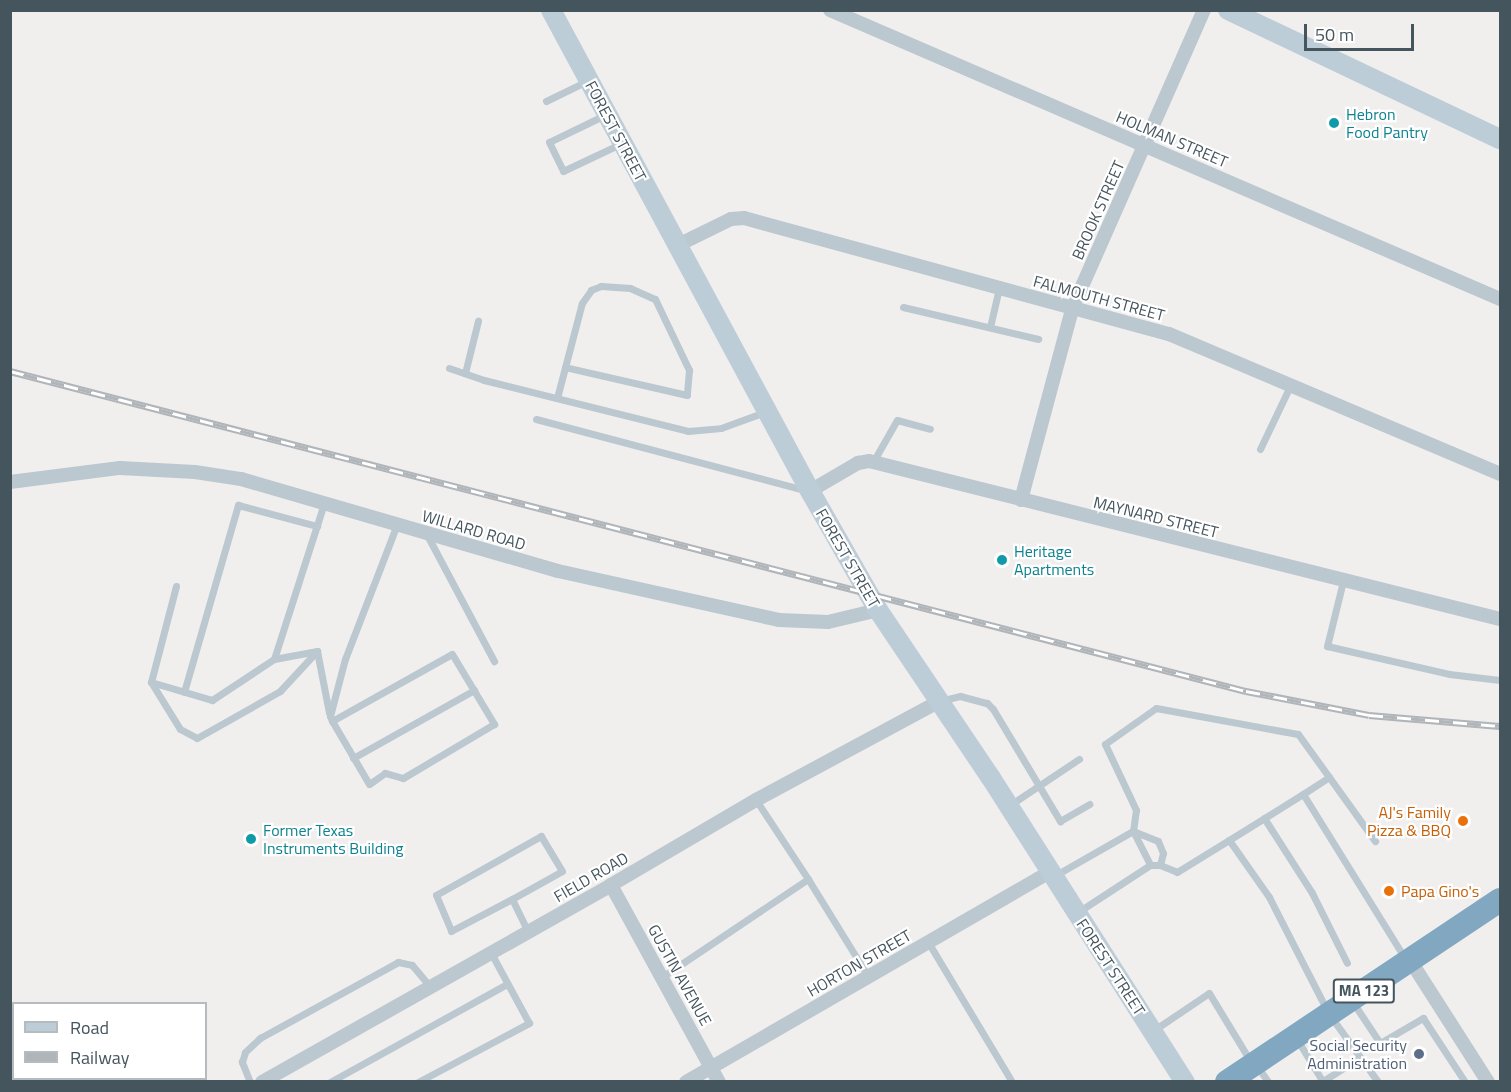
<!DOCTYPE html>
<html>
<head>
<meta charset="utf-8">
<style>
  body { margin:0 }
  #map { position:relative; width:1511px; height:1092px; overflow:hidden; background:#f1eeee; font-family:"Titillium Web",sans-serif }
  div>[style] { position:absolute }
  .lane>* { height:7px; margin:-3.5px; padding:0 3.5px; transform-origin:3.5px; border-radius:3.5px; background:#bbc8cf }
  .street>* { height:14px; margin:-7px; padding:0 7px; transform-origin:7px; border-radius:7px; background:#bbc8cf }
  .secondary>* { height:20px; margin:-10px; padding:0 10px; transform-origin:10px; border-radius:10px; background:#bdcdd7 }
  .highway>* { height:24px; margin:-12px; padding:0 12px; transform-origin:12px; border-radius:12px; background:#82a8c1 }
  .rail>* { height:7px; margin-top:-3.5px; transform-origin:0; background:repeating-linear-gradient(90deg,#fff 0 14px,#b0b5b9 0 28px); box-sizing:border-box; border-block:2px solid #b0b5b9 }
  .dots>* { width:16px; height:16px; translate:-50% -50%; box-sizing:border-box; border:3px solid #fff; border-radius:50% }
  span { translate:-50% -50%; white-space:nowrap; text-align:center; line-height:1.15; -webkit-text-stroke:4.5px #fff; paint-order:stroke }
  .shield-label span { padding:2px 4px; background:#fff; border:2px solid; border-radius:4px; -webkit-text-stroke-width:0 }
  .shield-label { font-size:15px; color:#45555d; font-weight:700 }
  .culture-label { font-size:16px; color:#0d838f }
  .left { translate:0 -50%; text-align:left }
  .street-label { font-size:16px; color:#45555d }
  .food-label { font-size:16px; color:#c56008 }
  .right { translate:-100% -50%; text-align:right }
  .service-label { font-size:16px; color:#4e5e75 }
  .frame { position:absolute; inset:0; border:12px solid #45555d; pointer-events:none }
  .legend { position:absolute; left:12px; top:1002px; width:195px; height:78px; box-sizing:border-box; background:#fff; border:2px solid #b5bbbe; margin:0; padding:8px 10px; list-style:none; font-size:18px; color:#45555d }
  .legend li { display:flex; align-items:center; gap:12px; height:30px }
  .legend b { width:30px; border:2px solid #b5bbbe }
  .scale { position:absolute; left:1304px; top:24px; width:110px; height:27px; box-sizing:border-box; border:3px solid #45555d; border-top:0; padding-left:8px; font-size:18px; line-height:21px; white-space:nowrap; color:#45555d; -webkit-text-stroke:4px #fff; paint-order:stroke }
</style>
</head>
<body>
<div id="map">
  <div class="lane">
    <div style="left:546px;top:101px;width:46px;rotate:-26deg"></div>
    <div style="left:607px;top:114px;width:64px;rotate:154.2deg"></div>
    <div style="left:549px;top:142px;width:32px;rotate:64deg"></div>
    <div style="left:563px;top:171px;width:63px;rotate:-25.3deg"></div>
    <div style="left:903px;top:307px;width:139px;rotate:13.3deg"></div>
    <div style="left:990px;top:327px;width:40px;rotate:-77deg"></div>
    <div style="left:449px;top:368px;width:37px;rotate:19deg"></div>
    <div style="left:484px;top:380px;width:210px;rotate:14deg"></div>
    <div style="left:688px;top:431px;width:33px;rotate:-5deg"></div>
    <div style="left:721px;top:428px;width:47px;rotate:-20deg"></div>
    <div style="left:465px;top:373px;width:54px;rotate:-76deg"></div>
    <div style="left:557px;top:398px;width:98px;rotate:-75.3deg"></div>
    <div style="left:582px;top:303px;width:16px;rotate:-55deg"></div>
    <div style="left:591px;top:290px;width:11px;rotate:-22deg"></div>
    <div style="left:601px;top:286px;width:29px;rotate:4deg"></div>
    <div style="left:630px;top:288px;width:27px;rotate:24deg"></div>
    <div style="left:655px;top:299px;width:79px;rotate:64.4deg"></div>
    <div style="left:689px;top:370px;width:25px;rotate:95deg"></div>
    <div style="left:687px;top:395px;width:125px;rotate:-167.1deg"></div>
    <div style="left:536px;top:419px;width:278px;rotate:14.8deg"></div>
    <div style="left:1260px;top:449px;width:72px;rotate:-64.5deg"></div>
    <div style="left:873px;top:462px;width:48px;rotate:-60.3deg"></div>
    <div style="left:897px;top:420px;width:34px;rotate:15deg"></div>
    <div style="left:427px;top:535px;width:143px;rotate:62deg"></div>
    <div style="left:1343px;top:581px;width:67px;rotate:103.8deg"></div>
    <div style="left:1327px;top:646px;width:125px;rotate:12.9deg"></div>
    <div style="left:1449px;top:674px;width:51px;rotate:6.7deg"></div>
    <div style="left:176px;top:586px;width:99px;rotate:104.6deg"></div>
    <div style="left:151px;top:682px;width:64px;rotate:16.4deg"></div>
    <div style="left:212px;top:700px;width:74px;rotate:-33.5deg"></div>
    <div style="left:274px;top:659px;width:164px;rotate:-72.2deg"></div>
    <div style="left:274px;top:659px;width:44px;rotate:-10.5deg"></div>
    <div style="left:317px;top:651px;width:63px;rotate:79deg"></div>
    <div style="left:151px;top:682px;width:55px;rotate:58.3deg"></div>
    <div style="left:180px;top:729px;width:19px;rotate:28deg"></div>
    <div style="left:197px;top:738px;width:95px;rotate:-29.5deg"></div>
    <div style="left:280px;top:691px;width:54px;rotate:-47.2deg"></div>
    <div style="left:184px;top:692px;width:195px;rotate:-73.9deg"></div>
    <div style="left:238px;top:505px;width:82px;rotate:14.9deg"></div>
    <div style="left:940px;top:701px;width:21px;rotate:-14deg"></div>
    <div style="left:960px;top:696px;width:28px;rotate:15deg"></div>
    <div style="left:987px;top:703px;width:8px;rotate:45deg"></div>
    <div style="left:993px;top:709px;width:131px;rotate:59.1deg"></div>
    <div style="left:1060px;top:821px;width:34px;rotate:-30deg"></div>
    <div style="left:332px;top:721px;width:137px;rotate:-29.2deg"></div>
    <div style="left:452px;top:654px;width:82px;rotate:59deg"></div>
    <div style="left:494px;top:724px;width:106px;rotate:149.3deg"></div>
    <div style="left:403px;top:778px;width:19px;rotate:-164deg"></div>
    <div style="left:385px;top:773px;width:19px;rotate:145deg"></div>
    <div style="left:369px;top:784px;width:73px;rotate:-120.4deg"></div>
    <div style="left:332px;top:721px;width:5px;rotate:-112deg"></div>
    <div style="left:330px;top:716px;width:59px;rotate:-75.3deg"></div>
    <div style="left:345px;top:659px;width:145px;rotate:-68.9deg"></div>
    <div style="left:353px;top:758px;width:139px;rotate:-29.3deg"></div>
    <div style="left:1303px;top:794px;width:31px;rotate:-33deg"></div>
    <div style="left:1329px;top:777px;width:79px;rotate:54.3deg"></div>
    <div style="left:756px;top:800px;width:95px;rotate:56.6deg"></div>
    <div style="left:1010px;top:805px;width:83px;rotate:-33.7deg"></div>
    <div style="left:1264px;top:818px;width:89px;rotate:57.4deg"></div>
    <div style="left:1312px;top:893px;width:78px;rotate:63.4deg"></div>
    <div style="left:1229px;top:840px;width:87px;rotate:-31.9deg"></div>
    <div style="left:1303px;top:794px;width:195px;rotate:58.2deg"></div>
    <div style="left:1150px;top:865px;width:10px"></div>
    <div style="left:1160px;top:865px;width:18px;rotate:22deg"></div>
    <div style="left:1177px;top:872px;width:61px;rotate:-31.6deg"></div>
    <div style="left:1229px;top:840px;width:70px;rotate:54.9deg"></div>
    <div style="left:1269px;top:897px;width:131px;rotate:62.9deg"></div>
    <div style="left:1329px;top:1014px;width:84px;rotate:54.2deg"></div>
    <div style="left:1160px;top:865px;width:12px;rotate:-76deg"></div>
    <div style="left:1163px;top:853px;width:13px;rotate:-113deg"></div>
    <div style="left:1158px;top:841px;width:27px;rotate:-158deg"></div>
    <div style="left:1133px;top:831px;width:21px;rotate:-82deg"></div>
    <div style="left:1136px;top:810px;width:73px;rotate:-115.2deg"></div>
    <div style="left:1105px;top:744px;width:62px;rotate:-35.2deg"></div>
    <div style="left:1156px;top:708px;width:144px;rotate:10.4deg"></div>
    <div style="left:1298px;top:734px;width:53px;rotate:54.2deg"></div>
    <div style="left:1054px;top:876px;width:91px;rotate:-29.7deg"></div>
    <div style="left:1133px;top:831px;width:38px;rotate:63deg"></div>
    <div style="left:1150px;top:865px;width:86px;rotate:146.9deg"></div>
    <div style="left:512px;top:899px;width:57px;rotate:-29.2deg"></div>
    <div style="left:562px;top:871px;width:41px;rotate:-121deg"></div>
    <div style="left:541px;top:836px;width:120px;rotate:150.7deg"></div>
    <div style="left:436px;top:895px;width:39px;rotate:67deg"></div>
    <div style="left:451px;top:931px;width:69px;rotate:-27.7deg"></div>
    <div style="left:512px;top:899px;width:37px;rotate:64deg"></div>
    <div style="left:928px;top:942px;width:163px;rotate:59deg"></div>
    <div style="left:662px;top:977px;width:176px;rotate:-33.9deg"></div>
    <div style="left:808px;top:879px;width:114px;rotate:58.3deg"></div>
    <div style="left:1354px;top:1004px;width:47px;rotate:56.3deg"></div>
    <div style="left:1380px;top:1043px;width:50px;rotate:-30.2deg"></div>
    <div style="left:1423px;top:1018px;width:77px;rotate:56.7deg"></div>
    <div style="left:1154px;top:1030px;width:66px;rotate:-33.9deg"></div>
    <div style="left:1209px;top:993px;width:81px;rotate:58.7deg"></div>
    <div style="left:1298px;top:1041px;width:48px;rotate:58.6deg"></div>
    <div style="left:1257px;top:1066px;width:19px;rotate:55deg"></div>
    <div style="left:1323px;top:1081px;width:43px;rotate:-32.6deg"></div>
    <div style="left:250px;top:1082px;width:22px;rotate:-112deg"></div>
    <div style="left:242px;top:1062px;width:10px;rotate:-73deg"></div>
    <div style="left:245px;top:1052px;width:21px;rotate:-43deg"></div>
    <div style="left:260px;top:1038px;width:158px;rotate:-28.8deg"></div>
    <div style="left:398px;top:962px;width:14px;rotate:12deg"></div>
    <div style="left:412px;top:965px;width:30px;rotate:50deg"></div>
    <div style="left:330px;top:1082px;width:202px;rotate:-29deg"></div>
    <div style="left:418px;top:1082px;width:126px;rotate:-28deg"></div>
    <div style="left:529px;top:1023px;width:80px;rotate:-118.5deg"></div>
  </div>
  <div class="street">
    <div style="left:830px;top:10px;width:730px;rotate:23.33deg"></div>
    <div style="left:678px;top:245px;width:59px;rotate:-26.1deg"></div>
    <div style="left:731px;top:219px;width:13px;rotate:-4deg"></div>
    <div style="left:744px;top:218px;width:441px;rotate:15.3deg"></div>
    <div style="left:1169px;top:334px;width:359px;rotate:22.9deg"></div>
    <div style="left:10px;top:482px;width:111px;rotate:-7.3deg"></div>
    <div style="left:120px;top:468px;width:75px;rotate:3.1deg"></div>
    <div style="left:195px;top:472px;width:47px;rotate:8.7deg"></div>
    <div style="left:241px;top:479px;width:330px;rotate:16.2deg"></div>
    <div style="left:558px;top:571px;width:226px;rotate:12.5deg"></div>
    <div style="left:779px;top:620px;width:49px;rotate:2.3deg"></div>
    <div style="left:828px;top:622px;width:51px;rotate:-13.5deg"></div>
    <div style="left:810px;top:491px;width:56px;rotate:-30.3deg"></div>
    <div style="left:858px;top:463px;width:11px;rotate:-10deg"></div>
    <div style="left:869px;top:461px;width:650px;rotate:14.06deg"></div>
    <div style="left:1021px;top:500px;width:198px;rotate:-75deg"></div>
    <div style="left:1072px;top:309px;width:327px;rotate:-66.2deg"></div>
    <div style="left:611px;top:885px;width:225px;rotate:61.3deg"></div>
    <div style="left:1410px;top:960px;width:145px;rotate:57.4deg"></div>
    <div style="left:262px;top:1082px;width:401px;rotate:-29.4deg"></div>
    <div style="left:611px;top:885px;width:168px;rotate:-30.4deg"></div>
    <div style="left:756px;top:800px;width:207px;rotate:-28.3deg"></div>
    <div style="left:686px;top:1082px;width:419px;rotate:-30deg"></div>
  </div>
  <div class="secondary">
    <div style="left:551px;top:10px;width:546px;rotate:61.7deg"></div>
    <div style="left:810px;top:491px;width:137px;rotate:60.3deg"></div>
    <div style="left:878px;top:610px;width:202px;rotate:56.1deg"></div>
    <div style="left:991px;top:778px;width:361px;rotate:57.5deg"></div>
    <div style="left:1228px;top:10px;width:301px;rotate:25.4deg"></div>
  </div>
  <div class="highway">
    <div style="left:1227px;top:1082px;width:328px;rotate:-33.7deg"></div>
  </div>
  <div class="rail">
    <div style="left:10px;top:371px;width:1277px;rotate:14.52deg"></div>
    <div style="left:1246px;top:691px;width:125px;rotate:11deg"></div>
    <div style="left:1369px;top:715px;width:131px;rotate:4.8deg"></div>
  </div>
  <div class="dots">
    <div style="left:1334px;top:123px;background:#0f9aa8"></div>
    <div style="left:1002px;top:560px;background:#0f9aa8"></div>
    <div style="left:1463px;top:821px;background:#e8710a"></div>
    <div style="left:251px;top:839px;background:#0f9aa8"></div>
    <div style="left:1389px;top:891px;background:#e8710a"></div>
    <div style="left:1419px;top:1054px;background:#5c6f8a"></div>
  </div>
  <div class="shield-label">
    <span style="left:1364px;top:991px">MA 123</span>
  </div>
  <div class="culture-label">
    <span class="left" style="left:1346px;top:123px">Hebron<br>Food Pantry</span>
    <span class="left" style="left:1014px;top:560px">Heritage<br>Apartments</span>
    <span class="left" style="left:263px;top:839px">Former Texas<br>Instruments Building</span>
  </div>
  <div class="street-label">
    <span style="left:616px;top:131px;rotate:62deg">FOREST STREET</span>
    <span style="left:1172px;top:139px;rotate:23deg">HOLMAN STREET</span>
    <span style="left:1098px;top:210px;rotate:-66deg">BROOK STREET</span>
    <span style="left:1099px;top:298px;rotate:15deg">FALMOUTH STREET</span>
    <span style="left:1156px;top:517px;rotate:14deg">MAYNARD STREET</span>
    <span style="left:474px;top:530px;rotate:16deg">WILLARD ROAD</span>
    <span style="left:848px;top:558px;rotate:60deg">FOREST STREET</span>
    <span style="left:591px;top:877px;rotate:-30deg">FIELD ROAD</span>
    <span style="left:859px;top:963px;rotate:-30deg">HORTON STREET</span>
    <span style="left:1111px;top:967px;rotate:57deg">FOREST STREET</span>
    <span style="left:680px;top:975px;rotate:61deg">GUSTIN AVENUE</span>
  </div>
  <div class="food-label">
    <span class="right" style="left:1451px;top:821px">AJ's Family<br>Pizza &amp; BBQ</span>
    <span class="left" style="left:1401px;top:891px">Papa Gino's</span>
  </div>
  <div class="service-label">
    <span class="right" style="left:1407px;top:1054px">Social Security<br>Administration</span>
  </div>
  <div class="frame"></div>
  <ul class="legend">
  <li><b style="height:8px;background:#bdcdd7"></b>Road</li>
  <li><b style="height:8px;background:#b0b5b9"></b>Railway</li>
  </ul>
  <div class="scale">50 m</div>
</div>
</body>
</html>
